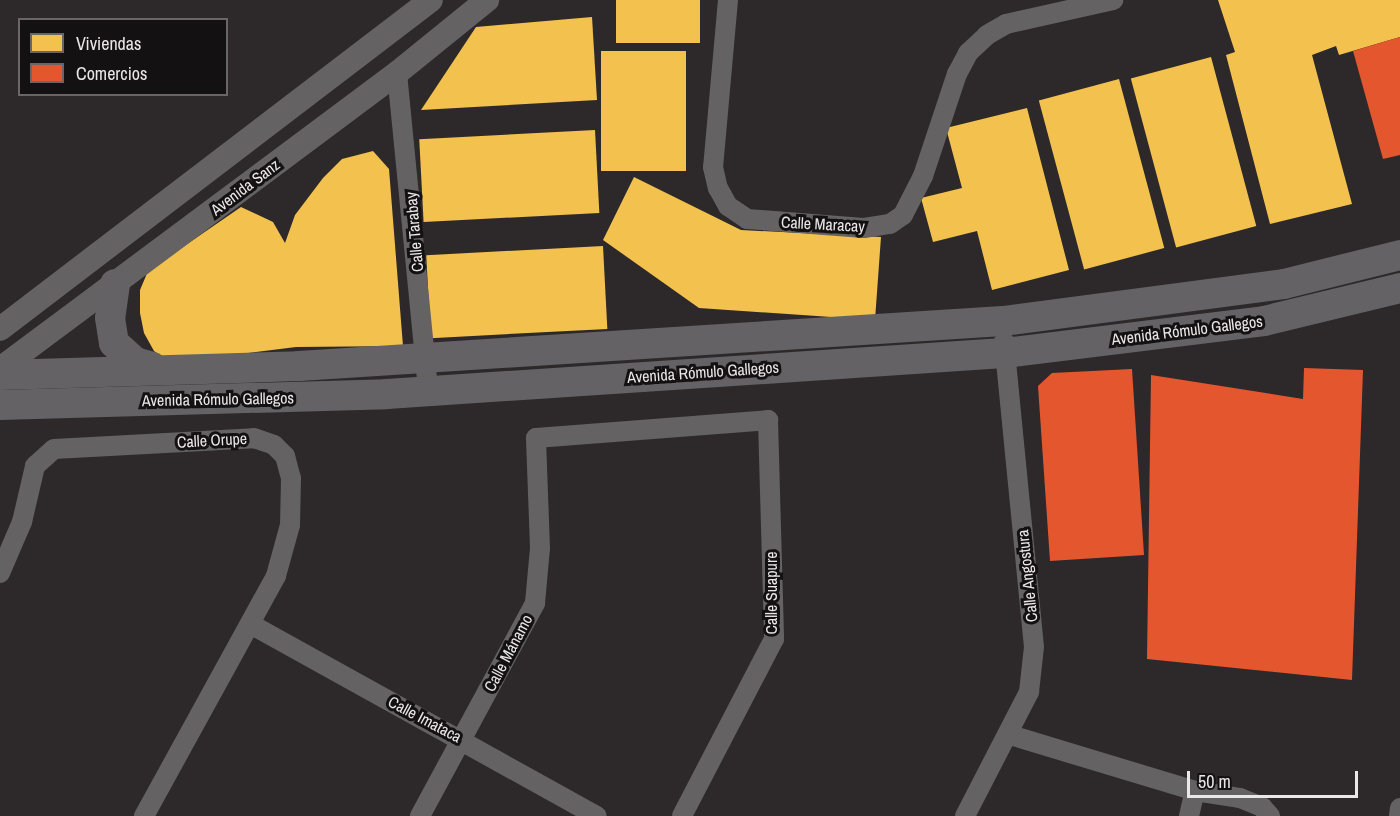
<!DOCTYPE html>
<html>
<head>
<meta charset="utf-8">
<style>
  body { margin:0 }
  #map { position:relative; width:1400px; height:816px; overflow:hidden; background:#2d282a; font-family:"Archivo Narrow",sans-serif }
  div>[style] { position:absolute }
  .homes>* { inset:0; background:#f2c14e; transform-origin:0 0 }
  .shops>* { inset:0; background:#e4572e }
  .minor>* { height:20px; margin:-10px; padding:0 10px; transform-origin:10px; border-radius:10px; background:#646263 }
  .tertiary>* { height:24px; margin:-12px; padding:0 12px; transform-origin:12px; border-radius:12px; background:#646263 }
  .primary>* { height:30px; margin:-15px; padding:0 15px; transform-origin:15px; border-radius:15px; background:#646264 }
  span { translate:-50% -50%; white-space:nowrap; text-align:center; line-height:1.15; -webkit-text-stroke:6px #141112; paint-order:stroke }
  .street-label { font-size:16px; color:#ebe6e8 }
  .legend { position:absolute; left:18px; top:18px; width:210px; height:78px; box-sizing:border-box; background:#141112; border:2px solid #6a6668; margin:0; padding:8px 10px; list-style:none; font-size:18px; color:#ebe6e8 }
  .legend li { display:flex; align-items:center; gap:12px; height:30px }
  .legend b { width:30px; border:2px solid #6a6668 }
  .scale { position:absolute; left:1187px; top:771px; width:171px; height:27px; box-sizing:border-box; border:3px solid #ebe6e8; border-top:0; padding-left:8px; font-size:18px; line-height:21px; white-space:nowrap; color:#ebe6e8; -webkit-text-stroke:4px #141112; paint-order:stroke }
</style>
</head>
<body>
<div id="map">
  <div class="homes">
    <div style="left:616px;top:0;width:84px;height:43px"></div>
    <div style="clip-path:polygon(1218px 0,1400px 0,1400px 37px,1339px 55px,1336px 46px,1312px 55px,1352px 204px,1270px 224px,1226px 55px,1235px 52px)"></div>
    <div style="clip-path:polygon(592px 17px,597px 100px,421px 110px,476px 27px)"></div>
    <div style="left:686px;top:51px;width:120px;height:85px;rotate:90deg"></div>
    <div style="left:1211px;top:57px;width:175px;height:83px;rotate:75deg"></div>
    <div style="left:1119px;top:79px;width:175px;height:83px;rotate:75deg"></div>
    <div style="clip-path:polygon(1027px 108px,1069px 270px,992px 290px,977px 231px,933px 242px,921px 198px,962px 188px,946px 128px)"></div>
    <div style="left:595px;top:130px;width:83px;height:176px;rotate:87deg"></div>
    <div style="clip-path:polygon(373px 151px,389px 169px,403px 346px,296px 347px,202px 359px,164px 358px,154px 351px,144px 333px,140px 313px,140px 290px,148px 271px,241px 207px,273px 222px,285px 243px,295px 215px,323px 178px,342px 159px)"></div>
    <div style="clip-path:polygon(634px 177px,741px 230px,881px 237px,875px 320px,699px 308px,603px 240px)"></div>
    <div style="left:603px;top:246px;width:83px;height:177px;rotate:87deg"></div>
  </div>
  <div class="shops">
    <div style="clip-path:polygon(1400px 37px,1400px 155px,1383px 159px,1353px 51px)"></div>
    <div style="clip-path:polygon(1304px 368px,1363px 370px,1352px 680px,1147px 659px,1151px 375px,1303px 399px)"></div>
    <div style="clip-path:polygon(1132px 369px,1144px 555px,1050px 561px,1038px 386px,1052px 373px)"></div>
  </div>
  <div class="minor">
    <div style="left:728px;top:0;width:168px;rotate:95.1deg"></div>
    <div style="left:713px;top:167px;width:22px;rotate:77deg"></div>
    <div style="left:718px;top:188px;width:21px;rotate:61deg"></div>
    <div style="left:728px;top:206px;width:23px;rotate:34deg"></div>
    <div style="left:747px;top:219px;width:117px;rotate:4.4deg"></div>
    <div style="left:864px;top:228px;width:26px;rotate:-9deg"></div>
    <div style="left:890px;top:224px;width:16px;rotate:-35deg"></div>
    <div style="left:903px;top:215px;width:44px;rotate:-62.9deg"></div>
    <div style="left:923px;top:176px;width:108px;rotate:-71.6deg"></div>
    <div style="left:957px;top:74px;width:24px;rotate:-62deg"></div>
    <div style="left:968px;top:53px;width:26px;rotate:-43deg"></div>
    <div style="left:987px;top:35px;width:22px;rotate:-30deg"></div>
    <div style="left:1006px;top:24px;width:110px;rotate:-12.6deg"></div>
    <div style="left:397px;top:73px;width:320px;rotate:84.4deg"></div>
    <div style="left:0;top:573px;width:56px;rotate:-66.7deg"></div>
    <div style="left:22px;top:522px;width:57px;rotate:-76.9deg"></div>
    <div style="left:35px;top:466px;width:25px;rotate:-42deg"></div>
    <div style="left:54px;top:449px;width:200px;rotate:-3.1deg"></div>
    <div style="left:254px;top:438px;width:21px;rotate:19deg"></div>
    <div style="left:274px;top:445px;width:16px;rotate:45deg"></div>
    <div style="left:285px;top:456px;width:23px;rotate:75deg"></div>
    <div style="left:291px;top:478px;width:47px;rotate:91.2deg"></div>
    <div style="left:290px;top:525px;width:53px;rotate:105.4deg"></div>
    <div style="left:276px;top:576px;width:274px;rotate:118.8deg"></div>
    <div style="left:252px;top:625px;width:394px;rotate:29deg"></div>
    <div style="left:1010px;top:735px;width:193px;rotate:16.8deg"></div>
    <div style="left:1195px;top:791px;width:46px;rotate:8.8deg"></div>
    <div style="left:1240px;top:798px;width:24px;rotate:22deg"></div>
    <div style="left:1262px;top:807px;width:12px;rotate:48deg"></div>
    <div style="left:420px;top:816px;width:242px;rotate:-61.6deg"></div>
    <div style="left:535px;top:603px;width:55px;rotate:-84.8deg"></div>
    <div style="left:540px;top:548px;width:110px;rotate:-92.1deg"></div>
    <div style="left:536px;top:438px;width:233px;rotate:-4.4deg"></div>
    <div style="left:768px;top:420px;width:219px;rotate:88.4deg"></div>
    <div style="left:774px;top:639px;width:199px;rotate:117.5deg"></div>
    <div style="left:965px;top:816px;width:140px;rotate:-62.7deg"></div>
    <div style="left:1029px;top:692px;width:45px;rotate:-83.7deg"></div>
    <div style="left:1034px;top:647px;width:307px;rotate:-95.6deg"></div>
    <div style="left:1189px;top:816px;width:26px;rotate:-77deg"></div>
    <div style="left:1399px;top:816px;width:8px;rotate:-83deg"></div>
  </div>
  <div class="tertiary">
    <div style="left:0;top:329px;width:542px;rotate:-37.36deg"></div>
    <div style="left:0;top:369px;width:495px;rotate:-36.7deg"></div>
    <div style="left:397px;top:73px;width:116px;rotate:-39deg"></div>
  </div>
  <div class="primary">
    <div style="left:115px;top:284px;width:34px;rotate:98deg"></div>
    <div style="left:110px;top:318px;width:25px;rotate:81deg"></div>
    <div style="left:114px;top:343px;width:28px;rotate:42deg"></div>
    <div style="left:135px;top:362px;width:18px;rotate:16deg"></div>
    <div style="left:0;top:375px;width:299px;rotate:-1.7deg"></div>
    <div style="left:299px;top:366px;width:705px;rotate:-3.66deg"></div>
    <div style="left:1003px;top:321px;width:283px;rotate:-7.5deg"></div>
    <div style="left:1284px;top:284px;width:120px;rotate:-14deg"></div>
    <div style="left:0;top:405px;width:387px;rotate:-1.6deg"></div>
    <div style="left:387px;top:394px;width:618px;rotate:-3.8deg"></div>
    <div style="left:1004px;top:353px;width:262px;rotate:-7deg"></div>
    <div style="left:1264px;top:321px;width:140px;rotate:-13.6deg"></div>
  </div>
  <div class="street-label">
    <span style="left:245px;top:187px;rotate:-37deg">Avenida Sanz</span>
    <span style="left:823px;top:224px;rotate:3deg">Calle Maracay</span>
    <span style="left:414px;top:232px;rotate:-95deg">Calle Tarabay</span>
    <span style="left:1187px;top:330px;rotate:-7deg">Avenida Rómulo Gallegos</span>
    <span style="left:703px;top:372px;rotate:-4deg">Avenida Rómulo Gallegos</span>
    <span style="left:218px;top:399px;rotate:-1deg">Avenida Rómulo Gallegos</span>
    <span style="left:212px;top:440px;rotate:-3deg">Calle Orupe</span>
    <span style="left:1027px;top:576px;rotate:-96deg">Calle Angostura</span>
    <span style="left:771px;top:593px;rotate:-90deg">Calle Suapure</span>
    <span style="left:508px;top:653px;rotate:-62deg">Calle Mánamo</span>
    <span style="left:425px;top:719px;rotate:28deg">Calle Imataca</span>
  </div>
  <ul class="legend">
  <li><b style="height:16px;background:#f2c14e"></b>Viviendas</li>
  <li><b style="height:16px;background:#e4572e"></b>Comercios</li>
  </ul>
  <div class="scale">50 m</div>
</div>
</body>
</html>
